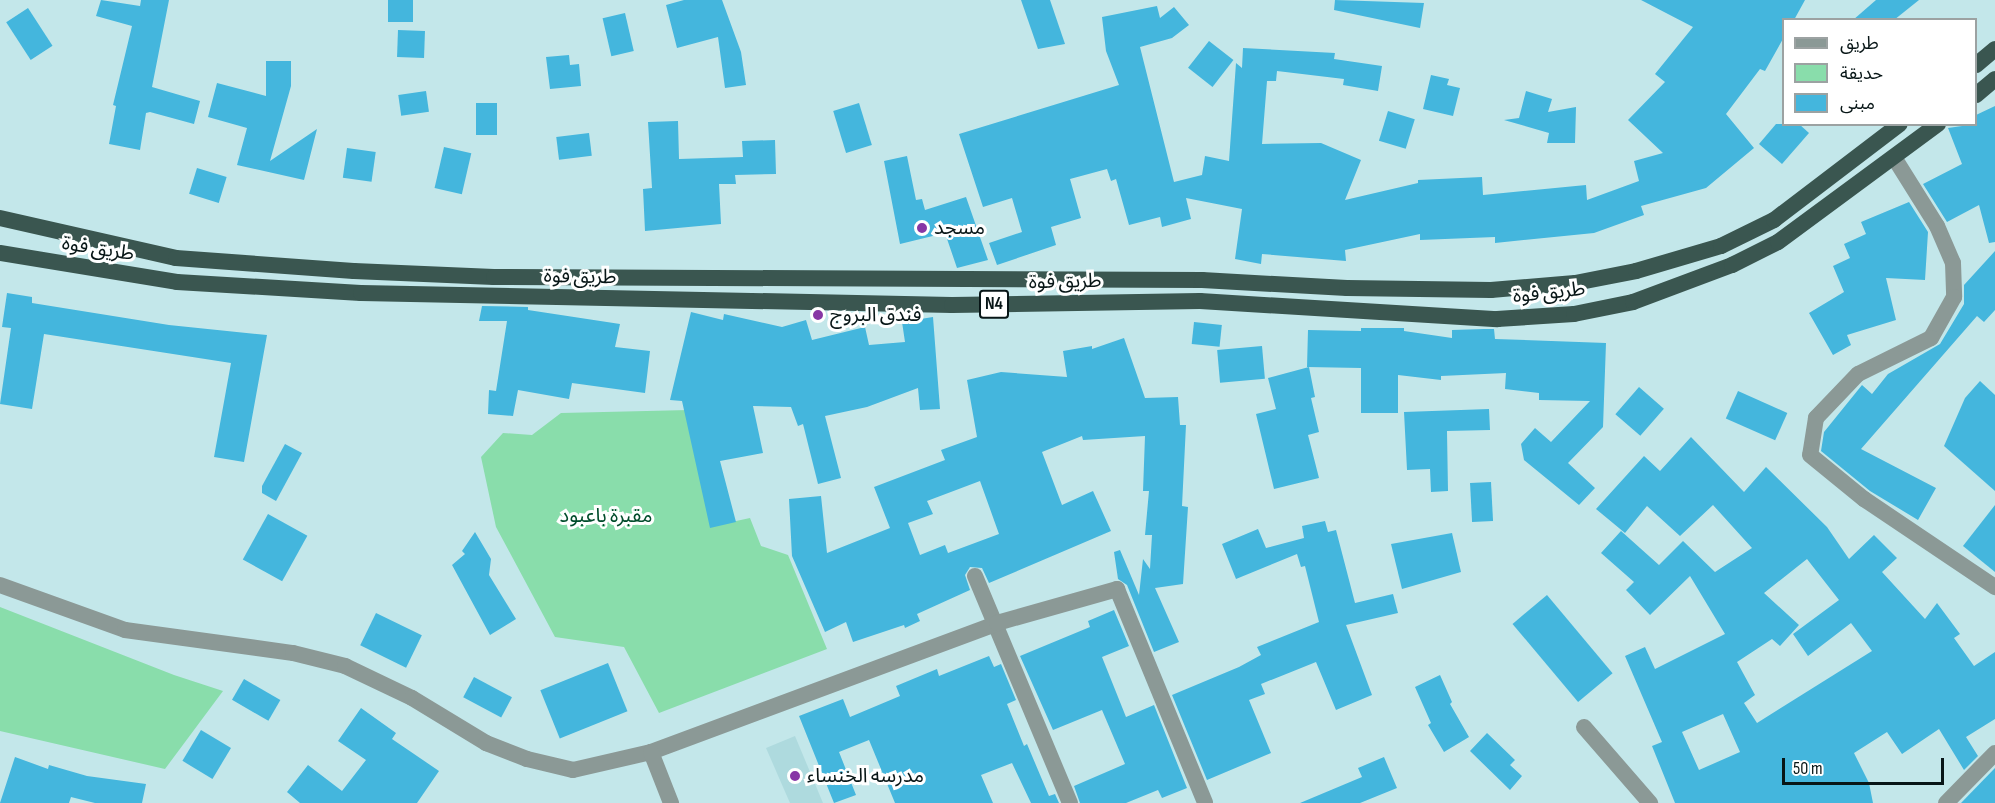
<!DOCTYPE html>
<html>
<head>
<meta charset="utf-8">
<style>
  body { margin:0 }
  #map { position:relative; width:1995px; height:803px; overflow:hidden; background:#c3e7ea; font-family:"Sofia Sans Condensed","Noto Sans Arabic",sans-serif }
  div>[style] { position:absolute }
  .built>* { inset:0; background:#aedade }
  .green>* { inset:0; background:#89ddab }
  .building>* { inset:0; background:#44b6dd; transform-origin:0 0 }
  .minor>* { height:16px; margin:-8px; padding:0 8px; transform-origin:8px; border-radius:8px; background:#8b9996 }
  .trunk>* { height:16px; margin:-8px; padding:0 8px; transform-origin:8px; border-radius:8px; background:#3a5650 }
  .dots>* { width:16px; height:16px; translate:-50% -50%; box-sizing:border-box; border:3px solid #fff; border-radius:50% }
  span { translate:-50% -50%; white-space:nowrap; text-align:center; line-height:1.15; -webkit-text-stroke:6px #fff; paint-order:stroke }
  .shield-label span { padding:2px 4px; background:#fff; border:2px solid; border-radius:4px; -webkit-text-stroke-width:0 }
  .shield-label { font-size:18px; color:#081617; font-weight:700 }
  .poi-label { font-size:20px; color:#081617 }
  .left { translate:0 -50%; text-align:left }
  .street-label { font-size:20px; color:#081617 }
  .park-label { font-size:20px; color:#014c2b }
  .legend { position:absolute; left:1782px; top:18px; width:195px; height:108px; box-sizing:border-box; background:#fff; border:2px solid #9ca2a2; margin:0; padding:8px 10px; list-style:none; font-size:18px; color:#081617 }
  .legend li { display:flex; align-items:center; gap:12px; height:30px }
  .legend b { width:30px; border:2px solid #9ca2a2 }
  .scale { position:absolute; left:1782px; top:758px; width:162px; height:27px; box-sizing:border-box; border:3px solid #081617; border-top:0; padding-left:8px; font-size:18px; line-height:21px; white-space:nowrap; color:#081617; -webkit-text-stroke:4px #fff; paint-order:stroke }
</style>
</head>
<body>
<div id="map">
  <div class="built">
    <div style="clip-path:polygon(795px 736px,823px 803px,790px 803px,766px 748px)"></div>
  </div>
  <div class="green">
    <div style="clip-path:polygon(689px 410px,713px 526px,750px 518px,761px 546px,788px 555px,827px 649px,659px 713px,624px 647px,555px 637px,496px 527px,481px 457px,503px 433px,532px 435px,561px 413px)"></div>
    <div style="clip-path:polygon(0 607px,174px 675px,223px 691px,165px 769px,0 731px)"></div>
  </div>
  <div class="building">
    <div style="clip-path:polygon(101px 0,140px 6px,141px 0,169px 0,152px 87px,200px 101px,194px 124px,150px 112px,146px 113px,140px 150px,109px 144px,116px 106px,113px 105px,132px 26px,96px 16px)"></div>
    <div style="left:388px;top:0;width:25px;height:22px"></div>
    <div style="clip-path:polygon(684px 0,722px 0,741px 52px,746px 85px,725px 88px,718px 37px,677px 48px,666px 5px)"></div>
    <div style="clip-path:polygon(1021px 0,1050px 0,1065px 44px,1038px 49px)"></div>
    <div style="clip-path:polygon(1335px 0,1424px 3px,1420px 28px,1334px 10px)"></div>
    <div style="clip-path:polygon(1641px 0,1805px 0,1794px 20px,1784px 20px,1784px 37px,1765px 71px,1760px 69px,1726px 114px,1754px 148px,1706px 188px,1641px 206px,1644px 215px,1594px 233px,1495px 243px,1495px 237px,1420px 240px,1420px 234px,1345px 250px,1346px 261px,1262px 254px,1261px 264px,1235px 259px,1242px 209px,1186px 198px,1191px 219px,1162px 227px,1160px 217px,1129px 225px,1116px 179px,1111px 181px,1107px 169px,1070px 179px,1081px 218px,1051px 227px,1056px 245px,997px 265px,989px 243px,1022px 232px,1012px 198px,983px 207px,959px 134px,1119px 85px,1106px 51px,1102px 17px,1157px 6px,1160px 18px,1174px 7px,1189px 25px,1172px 38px,1140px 47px,1174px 182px,1202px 175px,1205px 156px,1229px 161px,1236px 63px,1242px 68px,1243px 48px,1335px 53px,1334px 59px,1382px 66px,1378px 91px,1343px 85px,1344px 79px,1277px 71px,1276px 81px,1267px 81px,1262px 144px,1321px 143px,1361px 160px,1345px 200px,1418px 183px,1418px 180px,1482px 177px,1483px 195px,1586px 185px,1587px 200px,1639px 181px,1634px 161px,1663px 153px,1628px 120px,1665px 82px,1655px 74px,1693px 27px)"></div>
    <div style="clip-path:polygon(1876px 0,1919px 0,1894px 20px,1853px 20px)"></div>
    <div style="left:28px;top:8px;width:45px;height:26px;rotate:57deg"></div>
    <div style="left:625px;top:13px;width:39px;height:23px;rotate:77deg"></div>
    <div style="left:398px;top:30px;width:27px;height:27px;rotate:2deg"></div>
    <div style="left:1209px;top:41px;width:31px;height:34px;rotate:38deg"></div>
    <div style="clip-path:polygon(569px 55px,570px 65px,579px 64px,581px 86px,550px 89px,546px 57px)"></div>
    <div style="clip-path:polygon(266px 61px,291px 61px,291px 86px,270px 161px,317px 129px,304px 180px,237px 165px,247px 128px,208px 117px,217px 83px,266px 96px)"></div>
    <div style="clip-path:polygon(1431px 75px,1449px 79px,1447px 85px,1460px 88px,1453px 116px,1423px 109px)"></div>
    <div style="left:426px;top:91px;width:21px;height:28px;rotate:82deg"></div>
    <div style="clip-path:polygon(1526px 91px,1552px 99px,1548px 112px,1576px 107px,1575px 143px,1547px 143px,1549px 133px,1504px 120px,1519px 118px)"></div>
    <div style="left:476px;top:103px;width:21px;height:32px"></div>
    <div style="left:859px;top:103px;width:44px;height:27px;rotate:73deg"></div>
    <div style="clip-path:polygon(1995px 106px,1995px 242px,1989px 243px,1979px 205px,1947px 222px,1923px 184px,1962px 164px,1948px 128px,1976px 124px,1976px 115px)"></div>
    <div style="left:1388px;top:111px;width:28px;height:31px;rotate:17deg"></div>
    <div style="clip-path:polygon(678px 121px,679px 159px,743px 157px,742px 141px,775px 140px,776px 174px,735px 175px,736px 184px,719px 184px,721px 224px,645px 231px,643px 189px,652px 188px,648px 122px)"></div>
    <div style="clip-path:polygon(1776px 124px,1799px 124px,1809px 133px,1782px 164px,1759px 144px)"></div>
    <div style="left:589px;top:133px;width:23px;height:33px;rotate:83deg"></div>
    <div style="left:444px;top:147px;width:28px;height:42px;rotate:13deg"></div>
    <div style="left:347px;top:148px;width:29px;height:30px;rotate:8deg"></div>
    <div style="clip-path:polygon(907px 156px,916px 200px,922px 199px,925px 210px,966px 197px,988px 260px,957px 268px,945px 233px,900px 244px,884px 161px)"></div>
    <div style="left:197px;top:168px;width:31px;height:27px;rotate:17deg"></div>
    <div style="clip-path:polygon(1909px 202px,1928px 232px,1925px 280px,1886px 278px,1896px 320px,1847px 335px,1851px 345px,1833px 355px,1809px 313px,1844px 292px,1833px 266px,1850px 258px,1844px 244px,1866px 234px,1861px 222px)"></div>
    <div style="clip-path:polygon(1995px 251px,1995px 310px,1984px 322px,1977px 316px,1861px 449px,1936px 488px,1918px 520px,1870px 491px,1821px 451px,1824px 432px,1862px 385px,1872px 394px,1888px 374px,1940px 344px,1964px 304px,1964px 285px)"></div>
    <div style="clip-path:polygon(7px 293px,32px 297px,32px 303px,169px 325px,267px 335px,244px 462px,214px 457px,231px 363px,44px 334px,32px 409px,0 404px,11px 328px,2px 327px)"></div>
    <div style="clip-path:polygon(482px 306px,528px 307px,528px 310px,620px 324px,615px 347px,650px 351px,645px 393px,572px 383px,569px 399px,518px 390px,513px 416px,488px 414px,489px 390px,496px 391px,507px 321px,479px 321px)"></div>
    <div style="clip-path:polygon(691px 312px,723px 320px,724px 314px,782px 327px,806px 320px,812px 340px,865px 327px,869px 345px,905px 342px,902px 322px,933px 317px,940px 409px,920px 410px,918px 388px,867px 407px,825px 416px,841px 478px,818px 484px,803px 424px,798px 426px,791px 407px,753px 406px,763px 453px,720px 461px,736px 522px,710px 528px,682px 401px,670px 400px)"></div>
    <div style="left:1194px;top:322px;width:28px;height:22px;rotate:6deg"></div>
    <div style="clip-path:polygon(1361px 328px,1404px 328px,1404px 331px,1452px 338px,1452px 330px,1484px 329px,1494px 329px,1495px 339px,1606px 343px,1603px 427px,1568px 463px,1595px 488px,1579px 505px,1524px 460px,1521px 444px,1535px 428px,1551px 442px,1590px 401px,1539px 400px,1539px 393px,1505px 389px,1506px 373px,1441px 376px,1441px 380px,1398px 375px,1398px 413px,1361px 413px,1361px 368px,1307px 367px,1308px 330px,1361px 331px)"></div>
    <div style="clip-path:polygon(evenodd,1124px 338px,1145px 398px,1178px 397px,1180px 425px,1186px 425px,1182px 506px,1188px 507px,1183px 584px,1155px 588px,1179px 642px,1154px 652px,1127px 585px,1118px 579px,1114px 552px,1120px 550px,1139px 595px,1143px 559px,1150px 569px,1152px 535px,1145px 535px,1149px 491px,1143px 491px,1145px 436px,1083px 440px,1082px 436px,1042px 452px,1062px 505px,1093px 491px,1111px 531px,989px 583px,982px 568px,970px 567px,965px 575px,970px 590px,917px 614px,920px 621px,905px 628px,904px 625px,853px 642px,846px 622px,825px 632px,792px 556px,789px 499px,821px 496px,827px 553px,890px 528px,874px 487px,945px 460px,941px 450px,977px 437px,967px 380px,1001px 372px,1067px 377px,1063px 351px,1092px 346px,1092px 349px,1124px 338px,980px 481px,999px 534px,948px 553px,945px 545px,920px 555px,908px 523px,933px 514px,927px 501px,980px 481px)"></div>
    <div style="left:1262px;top:346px;width:33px;height:45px;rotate:85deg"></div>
    <div style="clip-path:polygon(1309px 367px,1315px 397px,1311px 398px,1319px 432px,1308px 435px,1319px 478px,1274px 489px,1256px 414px,1276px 409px,1268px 378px)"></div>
    <div style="clip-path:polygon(1980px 381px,1995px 395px,1995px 491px,1944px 446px,1965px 398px)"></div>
    <div style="left:1639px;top:387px;width:33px;height:36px;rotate:41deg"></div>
    <div style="left:1738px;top:391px;width:54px;height:30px;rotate:24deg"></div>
    <div style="clip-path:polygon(1489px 409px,1490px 430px,1447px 431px,1448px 491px,1431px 492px,1430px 469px,1407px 470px,1404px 412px)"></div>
    <div style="clip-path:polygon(evenodd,1691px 437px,1744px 492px,1766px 467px,1827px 527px,1849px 559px,1874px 535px,1897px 558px,1882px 572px,1925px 619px,1937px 603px,1960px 634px,1954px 638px,1974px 666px,1995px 652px,1995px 719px,1966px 737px,1978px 756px,1964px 770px,1939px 729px,1902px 754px,1887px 732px,1854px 753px,1869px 783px,1873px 803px,1675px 803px,1652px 746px,1662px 742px,1625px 656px,1645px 647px,1655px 669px,1725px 634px,1690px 576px,1650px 615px,1626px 590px,1634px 582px,1601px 553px,1621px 531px,1659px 565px,1683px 541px,1715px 572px,1752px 548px,1713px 505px,1680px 536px,1647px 506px,1625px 533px,1596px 509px,1644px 456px,1660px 471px,1691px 437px,1807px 559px,1839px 600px,1793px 634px,1808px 656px,1851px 623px,1872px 651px,1757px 723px,1744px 703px,1755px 695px,1737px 662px,1772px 639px,1780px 646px,1799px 625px,1764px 593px,1807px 559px,1691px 437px,1723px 714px,1740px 752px,1699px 770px,1682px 732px,1723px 714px)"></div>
    <div style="clip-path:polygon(285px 444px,302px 453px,276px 501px,262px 493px,262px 486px)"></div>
    <div style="left:1491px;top:482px;width:39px;height:21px;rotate:87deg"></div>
    <div style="clip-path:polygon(1995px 505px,1995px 572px,1963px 546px)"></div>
    <div style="left:268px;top:514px;width:45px;height:52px;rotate:29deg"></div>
    <div style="clip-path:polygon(1325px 521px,1328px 532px,1336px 530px,1355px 603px,1393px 594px,1398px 613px,1346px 625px,1372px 695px,1336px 710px,1316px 662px,1261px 684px,1265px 694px,1249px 700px,1271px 753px,1207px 780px,1172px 695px,1239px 667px,1261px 655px,1257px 647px,1319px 622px,1305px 566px,1301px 567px,1297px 554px,1236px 579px,1222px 544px,1258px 529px,1266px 548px,1304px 538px,1302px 526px)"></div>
    <div style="clip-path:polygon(475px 532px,491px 559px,489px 575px,516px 619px,490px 635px,452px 565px,465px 554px,462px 551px)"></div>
    <div style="clip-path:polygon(1452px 533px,1461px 572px,1402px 589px,1391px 544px)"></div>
    <div style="left:1547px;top:595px;width:102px;height:45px;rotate:50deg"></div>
    <div style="clip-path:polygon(1114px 610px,1129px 646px,1102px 657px,1126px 717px,1154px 705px,1187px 788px,1162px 798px,1158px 790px,1126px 803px,1080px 803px,1074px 786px,1125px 764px,1102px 710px,1053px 730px,1020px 656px,1090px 627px,1088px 621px)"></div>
    <div style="left:376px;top:613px;width:51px;height:36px;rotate:26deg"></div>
    <div style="clip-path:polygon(989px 656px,994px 667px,1001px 664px,1016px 700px,1007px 704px,1024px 746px,1027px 744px,1049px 796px,1055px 794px,1059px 803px,1031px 803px,1012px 763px,981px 775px,993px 803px,895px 803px,869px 740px,839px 752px,856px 795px,834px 803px,799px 716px,843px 699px,850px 717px,900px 696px,896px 686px,937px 669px,939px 676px)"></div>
    <div style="left:608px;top:663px;width:52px;height:73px;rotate:68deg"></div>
    <div style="clip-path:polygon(1440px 675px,1452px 702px,1450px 704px,1469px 737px,1444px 752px,1428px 725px,1431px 723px,1415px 687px)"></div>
    <div style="left:474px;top:677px;width:43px;height:23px;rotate:28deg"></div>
    <div style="left:244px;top:679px;width:42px;height:24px;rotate:30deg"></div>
    <div style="clip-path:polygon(361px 708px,396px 733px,392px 739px,439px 771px,417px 803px,300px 803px,287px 792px,308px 765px,342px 791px,366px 760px,338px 741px)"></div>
    <div style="left:201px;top:730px;width:35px;height:36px;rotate:31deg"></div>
    <div style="clip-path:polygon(1487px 733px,1515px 760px,1510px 765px,1522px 776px,1510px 790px,1470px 751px)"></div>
    <div style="clip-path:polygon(15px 757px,48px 769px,49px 765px,87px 776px,146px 784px,142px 803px,95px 803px,71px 797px,69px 803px,0 803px)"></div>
    <div style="clip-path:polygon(1384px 757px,1397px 788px,1360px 803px,1300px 803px,1362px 777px,1358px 768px)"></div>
    <div style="clip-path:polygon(1995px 768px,1995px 803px,1961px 803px)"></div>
  </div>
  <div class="minor">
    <div style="left:1895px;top:159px;width:79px;rotate:57.9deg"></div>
    <div style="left:1937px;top:226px;width:40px;rotate:66.6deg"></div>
    <div style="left:1953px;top:263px;width:34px;rotate:88deg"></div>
    <div style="left:1954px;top:297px;width:47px;rotate:119.3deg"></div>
    <div style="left:1931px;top:338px;width:81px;rotate:153.7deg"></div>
    <div style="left:1858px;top:374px;width:61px;rotate:133.7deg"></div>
    <div style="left:1816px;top:418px;width:37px;rotate:99deg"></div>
    <div style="left:1810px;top:455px;width:70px;rotate:39.2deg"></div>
    <div style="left:1864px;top:499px;width:158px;rotate:33.9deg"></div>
    <div style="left:975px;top:576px;width:246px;rotate:67.3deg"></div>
    <div style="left:0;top:585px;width:133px;rotate:19.8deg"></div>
    <div style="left:125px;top:630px;width:170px;rotate:7.8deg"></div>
    <div style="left:293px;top:653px;width:54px;rotate:14deg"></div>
    <div style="left:345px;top:666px;width:74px;rotate:25.5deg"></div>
    <div style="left:412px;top:698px;width:87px;rotate:31.3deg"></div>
    <div style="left:486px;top:743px;width:44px;rotate:21.3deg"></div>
    <div style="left:527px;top:759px;width:47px;rotate:13.4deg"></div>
    <div style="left:573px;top:770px;width:80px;rotate:-13deg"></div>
    <div style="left:651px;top:752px;width:369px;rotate:-20.4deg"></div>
    <div style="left:997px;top:623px;width:125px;rotate:-15.8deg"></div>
    <div style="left:1117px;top:589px;width:231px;rotate:67.6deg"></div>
    <div style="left:1584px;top:727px;width:101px;rotate:49deg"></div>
    <div style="left:651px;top:752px;width:55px;rotate:68.6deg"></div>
    <div style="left:1946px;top:803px;width:70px;rotate:-45.6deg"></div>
  </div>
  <div class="trunk">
    <div style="left:1976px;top:65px;width:25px;rotate:-40deg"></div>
    <div style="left:1976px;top:95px;width:25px;rotate:-40deg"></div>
    <div style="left:0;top:218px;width:180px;rotate:12.8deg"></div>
    <div style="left:176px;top:258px;width:178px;rotate:4.2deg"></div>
    <div style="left:354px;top:271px;width:140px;rotate:2.5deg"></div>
    <div style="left:494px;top:277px;width:708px;rotate:0.24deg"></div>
    <div style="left:1202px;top:280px;width:145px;rotate:3.2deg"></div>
    <div style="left:1347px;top:288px;width:144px;rotate:0.8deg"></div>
    <div style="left:1491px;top:290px;width:84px;rotate:-4.8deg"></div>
    <div style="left:1575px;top:283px;width:62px;rotate:-11.1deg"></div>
    <div style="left:1636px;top:271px;width:89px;rotate:-16.4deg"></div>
    <div style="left:1721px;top:246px;width:59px;rotate:-26.1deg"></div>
    <div style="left:1774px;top:220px;width:158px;rotate:-37.3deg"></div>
    <div style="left:0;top:253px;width:179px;rotate:9.3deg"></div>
    <div style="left:177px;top:282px;width:184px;rotate:3.4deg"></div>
    <div style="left:361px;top:293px;width:591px;rotate:1.16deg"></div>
    <div style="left:952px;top:305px;width:248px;rotate:-0.9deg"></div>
    <div style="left:1200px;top:301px;width:298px;rotate:3.5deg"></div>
    <div style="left:1497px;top:319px;width:77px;rotate:-3.7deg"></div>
    <div style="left:1574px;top:314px;width:60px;rotate:-11.5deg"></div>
    <div style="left:1633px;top:302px;width:106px;rotate:-20.5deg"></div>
    <div style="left:1732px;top:265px;width:51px;rotate:-26.6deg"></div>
    <div style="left:1778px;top:242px;width:199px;rotate:-36.4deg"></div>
  </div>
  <div class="dots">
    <div style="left:922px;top:228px;background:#8736a5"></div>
    <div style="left:818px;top:315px;background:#8736a5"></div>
    <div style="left:795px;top:776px;background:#8736a5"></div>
  </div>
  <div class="shield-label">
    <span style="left:994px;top:304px">N4</span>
  </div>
  <div class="poi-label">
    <span class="left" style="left:934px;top:228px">مسجد</span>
    <span class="left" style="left:830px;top:315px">فندق البروج</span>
    <span class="left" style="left:807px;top:776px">مدرسه الخنساء</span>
  </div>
  <div class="street-label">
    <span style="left:98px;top:249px;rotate:9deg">طريق فوة</span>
    <span style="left:580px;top:277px;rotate:1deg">طريق فوة</span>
    <span style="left:1065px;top:282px;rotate:-1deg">طريق فوة</span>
    <span style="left:1549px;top:293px;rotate:-6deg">طريق فوة</span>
  </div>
  <div class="park-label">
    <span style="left:606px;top:516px">مقبرة باعبود</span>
  </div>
  <ul class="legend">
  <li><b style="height:8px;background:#8b9996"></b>طريق</li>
  <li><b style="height:16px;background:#89ddab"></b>حديقة</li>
  <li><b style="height:16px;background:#44b6dd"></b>مبنى</li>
  </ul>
  <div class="scale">50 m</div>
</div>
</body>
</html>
